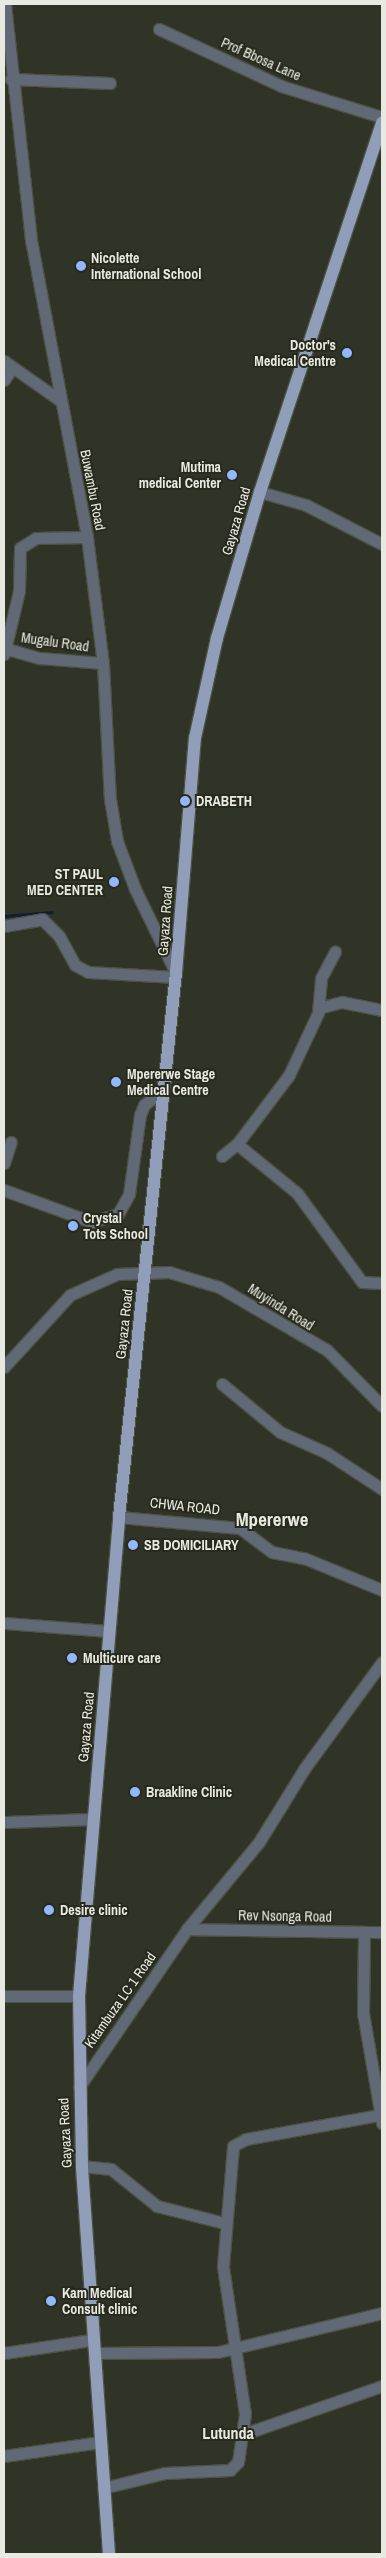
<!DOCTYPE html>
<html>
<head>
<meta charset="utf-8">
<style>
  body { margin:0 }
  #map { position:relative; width:386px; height:2558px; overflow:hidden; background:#303426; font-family:"Archivo Narrow",sans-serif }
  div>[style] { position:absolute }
  .stream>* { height:3px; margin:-1.5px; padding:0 1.5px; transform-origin:1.5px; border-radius:1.5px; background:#111d36 }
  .roads { filter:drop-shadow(1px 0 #4d5144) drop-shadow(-1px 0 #4d5144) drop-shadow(0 1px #4d5144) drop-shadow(0 -1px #4d5144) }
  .minor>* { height:11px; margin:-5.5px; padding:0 5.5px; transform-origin:5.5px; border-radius:5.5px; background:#626976 }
  .major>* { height:12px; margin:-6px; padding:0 6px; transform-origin:6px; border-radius:6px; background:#909eba }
  .dots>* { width:14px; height:14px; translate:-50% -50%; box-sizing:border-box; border:2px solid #272a1c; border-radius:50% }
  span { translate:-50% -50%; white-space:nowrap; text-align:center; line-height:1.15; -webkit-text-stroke:4px #272a1c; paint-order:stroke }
  .street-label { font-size:14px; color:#e8eae1 }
  .poi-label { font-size:14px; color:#e8eae1; font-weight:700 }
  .left { translate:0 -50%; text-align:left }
  .right { translate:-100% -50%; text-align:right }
  .quarter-label { font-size:16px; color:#e8eae1; font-weight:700 }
  .district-label { font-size:19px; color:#e8eae1; font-weight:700 }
  .frame { position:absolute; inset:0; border:5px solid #e8eae1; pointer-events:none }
</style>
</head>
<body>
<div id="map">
  <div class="stream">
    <div style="left:4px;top:916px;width:48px;rotate:-4.8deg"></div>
  </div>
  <div class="roads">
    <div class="minor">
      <div style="left:5px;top:4px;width:237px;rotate:83.7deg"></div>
      <div style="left:31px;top:240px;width:302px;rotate:79.3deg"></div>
      <div style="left:87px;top:537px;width:127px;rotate:82.8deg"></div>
      <div style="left:103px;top:663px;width:136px;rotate:87.1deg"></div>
      <div style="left:110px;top:799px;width:43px;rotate:80.5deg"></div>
      <div style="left:117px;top:841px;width:51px;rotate:69.4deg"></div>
      <div style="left:135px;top:889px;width:93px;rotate:64deg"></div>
      <div style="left:159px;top:29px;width:135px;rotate:25deg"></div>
      <div style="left:281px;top:86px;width:106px;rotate:17.1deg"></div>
      <div style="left:11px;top:79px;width:99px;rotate:2.3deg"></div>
      <div style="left:4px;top:361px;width:66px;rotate:35.1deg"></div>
      <div style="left:4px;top:380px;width:14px;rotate:-56deg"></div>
      <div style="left:260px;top:492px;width:48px;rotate:15.8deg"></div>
      <div style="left:306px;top:505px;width:85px;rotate:27.2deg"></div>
      <div style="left:4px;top:648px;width:37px;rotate:16deg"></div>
      <div style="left:40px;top:658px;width:63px;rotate:4.5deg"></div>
      <div style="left:4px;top:654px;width:65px;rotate:-76.6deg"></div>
      <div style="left:19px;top:591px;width:43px;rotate:-88.7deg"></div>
      <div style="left:20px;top:548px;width:19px;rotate:-32deg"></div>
      <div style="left:36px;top:538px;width:51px;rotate:-1.1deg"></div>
      <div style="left:4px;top:926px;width:39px;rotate:-10deg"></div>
      <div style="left:42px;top:919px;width:24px;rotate:45deg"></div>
      <div style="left:59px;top:936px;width:33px;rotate:61deg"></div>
      <div style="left:75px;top:965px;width:15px;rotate:28deg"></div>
      <div style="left:88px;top:972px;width:87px;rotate:3.3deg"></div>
      <div style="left:319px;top:1008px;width:24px;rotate:-15deg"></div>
      <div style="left:342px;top:1002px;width:41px;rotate:11.3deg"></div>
      <div style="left:237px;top:1144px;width:77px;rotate:39.2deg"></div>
      <div style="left:297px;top:1193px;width:110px;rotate:53.9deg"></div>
      <div style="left:362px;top:1282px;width:20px;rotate:3deg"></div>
      <div style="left:222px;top:1156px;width:19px;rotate:-39deg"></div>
      <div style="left:237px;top:1144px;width:86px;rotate:-53deg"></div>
      <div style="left:289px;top:1075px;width:68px;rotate:-64.9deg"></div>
      <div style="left:318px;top:1013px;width:35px;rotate:-85deg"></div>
      <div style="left:321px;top:978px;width:30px;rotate:-62deg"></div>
      <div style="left:4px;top:1163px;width:22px;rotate:-72deg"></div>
      <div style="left:4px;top:1190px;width:94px;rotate:20deg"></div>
      <div style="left:92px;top:1222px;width:27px;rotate:-17deg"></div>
      <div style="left:118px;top:1214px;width:23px;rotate:-61deg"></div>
      <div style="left:129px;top:1194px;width:80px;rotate:-82.1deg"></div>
      <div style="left:140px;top:1115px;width:11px;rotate:-68deg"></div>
      <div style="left:144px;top:1105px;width:27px;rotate:-39deg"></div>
      <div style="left:4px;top:1367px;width:98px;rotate:-47.5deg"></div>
      <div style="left:70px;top:1295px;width:51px;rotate:-24.1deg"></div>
      <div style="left:117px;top:1274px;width:52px;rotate:-2.2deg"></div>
      <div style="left:169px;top:1272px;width:52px;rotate:16.7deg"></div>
      <div style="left:219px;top:1287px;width:125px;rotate:30.3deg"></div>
      <div style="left:327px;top:1350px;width:78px;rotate:45.5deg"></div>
      <div style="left:222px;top:1384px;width:75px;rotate:39.6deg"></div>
      <div style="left:280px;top:1432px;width:51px;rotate:24.1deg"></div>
      <div style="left:327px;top:1453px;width:66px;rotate:33.2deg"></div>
      <div style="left:119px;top:1517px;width:121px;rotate:5.2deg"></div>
      <div style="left:240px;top:1528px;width:40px;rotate:37deg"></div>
      <div style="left:272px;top:1552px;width:33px;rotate:11deg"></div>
      <div style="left:304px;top:1558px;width:84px;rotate:22.3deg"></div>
      <div style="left:4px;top:1623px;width:105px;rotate:4.4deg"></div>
      <div style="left:4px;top:1822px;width:88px;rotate:-2deg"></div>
      <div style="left:187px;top:1929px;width:195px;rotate:0.9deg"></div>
      <div style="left:364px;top:1934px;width:79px;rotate:90.7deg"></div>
      <div style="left:363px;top:2013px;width:112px;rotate:80.2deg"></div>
      <div style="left:4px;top:1996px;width:75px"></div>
      <div style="left:79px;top:2087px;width:191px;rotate:-55.6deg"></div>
      <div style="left:187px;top:1929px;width:113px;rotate:-50.4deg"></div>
      <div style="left:259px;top:1842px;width:86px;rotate:-58.3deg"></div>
      <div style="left:304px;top:1769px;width:132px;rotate:-53.9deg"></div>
      <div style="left:82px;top:2166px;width:29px;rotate:6deg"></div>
      <div style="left:111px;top:2169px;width:59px;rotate:38.8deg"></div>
      <div style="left:157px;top:2206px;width:69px;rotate:14.2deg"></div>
      <div style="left:4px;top:2353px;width:88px;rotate:-8.5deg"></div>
      <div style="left:94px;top:2353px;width:124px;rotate:-0.5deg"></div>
      <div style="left:218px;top:2352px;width:169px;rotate:-13.4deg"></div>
      <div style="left:244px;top:2434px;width:146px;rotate:-19.2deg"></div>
      <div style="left:4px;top:2456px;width:97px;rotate:-8.3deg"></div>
      <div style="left:103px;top:2488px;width:64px;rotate:-13.6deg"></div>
      <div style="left:165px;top:2473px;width:65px;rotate:-2.6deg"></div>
      <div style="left:230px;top:2470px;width:11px;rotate:-45deg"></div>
      <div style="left:238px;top:2462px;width:49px;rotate:-81.7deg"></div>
      <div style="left:245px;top:2414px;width:150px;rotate:-98.5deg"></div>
      <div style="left:223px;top:2266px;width:120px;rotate:-85.2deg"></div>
      <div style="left:233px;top:2146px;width:15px;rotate:-28deg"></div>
      <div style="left:246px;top:2139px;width:136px;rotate:-10.2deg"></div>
    </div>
    <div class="major">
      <div style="left:109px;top:2554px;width:389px;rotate:-94deg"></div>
      <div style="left:82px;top:2166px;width:170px;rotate:-91deg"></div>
      <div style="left:79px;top:1996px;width:481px;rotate:-85.2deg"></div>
      <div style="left:119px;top:1517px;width:547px;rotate:-84.02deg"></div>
      <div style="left:176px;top:973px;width:236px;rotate:-85.4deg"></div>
      <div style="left:195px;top:738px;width:102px;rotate:-77.6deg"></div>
      <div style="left:217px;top:638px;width:152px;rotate:-73.6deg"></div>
      <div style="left:260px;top:492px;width:389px;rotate:-71.7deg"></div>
    </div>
  </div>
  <div class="dots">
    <div style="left:81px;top:266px;background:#93b7fd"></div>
    <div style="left:347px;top:353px;background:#93b7fd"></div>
    <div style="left:232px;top:475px;background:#93b7fd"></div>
    <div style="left:185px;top:801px;background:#93b7fd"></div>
    <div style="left:114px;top:882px;background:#93b7fd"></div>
    <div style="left:116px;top:1082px;background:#93b7fd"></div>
    <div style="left:73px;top:1226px;background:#93b7fd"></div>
    <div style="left:133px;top:1545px;background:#93b7fd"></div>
    <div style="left:72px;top:1658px;background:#93b7fd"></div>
    <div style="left:135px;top:1792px;background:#93b7fd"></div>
    <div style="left:49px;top:1910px;background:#93b7fd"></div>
    <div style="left:51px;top:2301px;background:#93b7fd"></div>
  </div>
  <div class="street-label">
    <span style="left:261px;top:59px;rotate:24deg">Prof Bbosa Lane</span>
    <span style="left:93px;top:490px;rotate:79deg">Buwambu Road</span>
    <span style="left:236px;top:521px;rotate:-74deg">Gayaza Road</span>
    <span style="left:55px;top:642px;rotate:8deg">Mugalu Road</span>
    <span style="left:165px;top:921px;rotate:-86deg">Gayaza Road</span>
    <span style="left:281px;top:1307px;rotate:32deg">Muyinda Road</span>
    <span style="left:124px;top:1324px;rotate:-84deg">Gayaza Road</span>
    <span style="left:185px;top:1506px;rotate:6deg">CHWA ROAD</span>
    <span style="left:86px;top:1727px;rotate:-85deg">Gayaza Road</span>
    <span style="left:285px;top:1916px;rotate:1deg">Rev Nsonga Road</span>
    <span style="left:120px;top:2000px;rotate:-55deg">Kitambuza LC 1 Road</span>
    <span style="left:65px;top:2133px;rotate:-93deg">Gayaza Road</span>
  </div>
  <div class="poi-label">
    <span class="left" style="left:91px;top:266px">Nicolette<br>International School</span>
    <span class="right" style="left:336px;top:353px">Doctor's<br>Medical Centre</span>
    <span class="right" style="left:221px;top:475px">Mutima<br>medical Center</span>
    <span class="left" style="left:196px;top:801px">DRABETH</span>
    <span class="right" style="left:103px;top:882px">ST PAUL<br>MED CENTER</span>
    <span class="left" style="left:127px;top:1082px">Mpererwe Stage<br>Medical Centre</span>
    <span class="left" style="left:83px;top:1226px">Crystal<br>Tots School</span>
    <span class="left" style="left:144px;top:1545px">SB DOMICILIARY</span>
    <span class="left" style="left:83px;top:1658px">Multicure care</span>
    <span class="left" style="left:146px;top:1792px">Braakline Clinic</span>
    <span class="left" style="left:60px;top:1910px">Desire clinic</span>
    <span class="left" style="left:62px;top:2301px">Kam Medical<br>Consult clinic</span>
  </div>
  <div class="quarter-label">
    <span style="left:228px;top:2433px">Lutunda</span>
  </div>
  <div class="district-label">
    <span style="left:272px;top:1520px">Mpererwe</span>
  </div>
  <div class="frame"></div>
</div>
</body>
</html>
